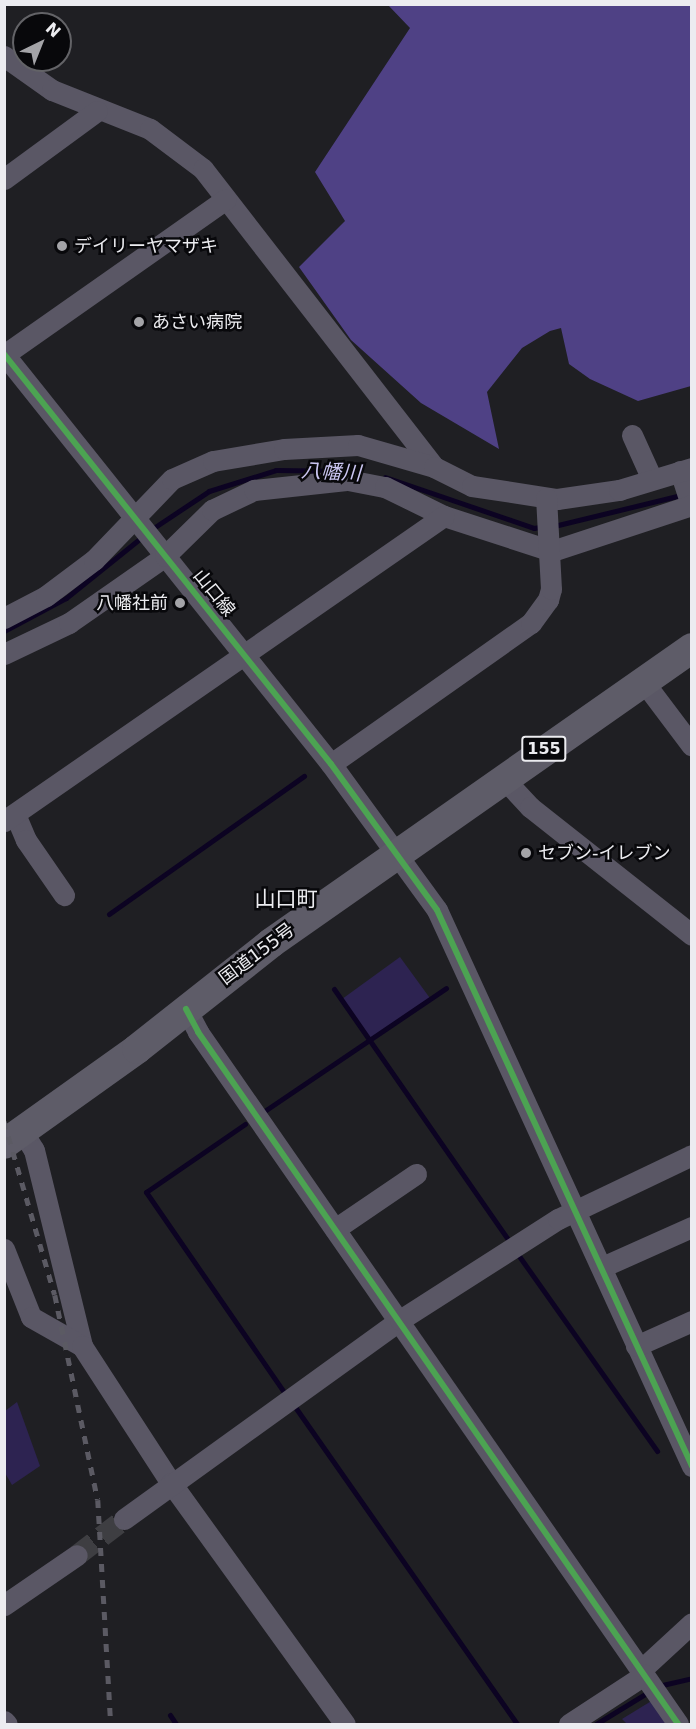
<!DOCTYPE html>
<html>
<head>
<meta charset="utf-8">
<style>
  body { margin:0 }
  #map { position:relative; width:696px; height:1729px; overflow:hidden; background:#1f1f23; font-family:"DejaVu Sans","Noto Sans JP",sans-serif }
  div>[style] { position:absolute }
  .green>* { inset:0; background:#2d2351; transform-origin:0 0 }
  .forest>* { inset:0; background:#4f4185 }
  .stream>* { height:5px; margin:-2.5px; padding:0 2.5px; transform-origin:2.5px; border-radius:2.5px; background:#0c0322 }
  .minor-tunnel>* { height:21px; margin-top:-10.5px; transform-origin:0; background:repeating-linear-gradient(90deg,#3e3e42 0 21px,transparent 0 31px) }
  .minor>* { height:21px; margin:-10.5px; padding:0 10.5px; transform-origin:10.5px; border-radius:10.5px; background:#5a5765 }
  .highway>* { height:30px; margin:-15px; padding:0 15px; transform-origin:15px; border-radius:15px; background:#5e5c68 }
  .rail>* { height:4.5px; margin-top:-2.25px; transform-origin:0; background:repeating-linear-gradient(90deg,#5b5a63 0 8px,transparent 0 16px) }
  .cycleway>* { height:6px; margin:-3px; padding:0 3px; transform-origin:3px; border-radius:3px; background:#4ca352 }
  .dots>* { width:16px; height:16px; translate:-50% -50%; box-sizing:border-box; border:3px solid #08080b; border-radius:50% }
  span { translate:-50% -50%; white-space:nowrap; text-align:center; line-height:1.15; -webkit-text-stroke:5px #08080b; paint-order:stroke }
  .shield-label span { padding:2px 4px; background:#08080b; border:2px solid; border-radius:4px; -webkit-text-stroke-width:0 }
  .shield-label { font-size:16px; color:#ececf0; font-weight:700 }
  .poi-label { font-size:18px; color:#ececf0 }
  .left { translate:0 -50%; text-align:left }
  .right { translate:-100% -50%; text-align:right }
  .street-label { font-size:18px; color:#ececf0 }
  .water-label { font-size:20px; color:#cbc6f2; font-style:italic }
  .quarter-label { font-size:21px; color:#ececf0 }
  .frame { position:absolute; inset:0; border:6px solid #ececf0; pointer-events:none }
  .north { position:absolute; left:12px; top:12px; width:60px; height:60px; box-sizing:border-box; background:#08080b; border:2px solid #636367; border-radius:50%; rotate:43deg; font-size:16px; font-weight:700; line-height:24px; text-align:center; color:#ececf0 }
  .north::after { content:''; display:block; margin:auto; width:21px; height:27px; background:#a4a4a8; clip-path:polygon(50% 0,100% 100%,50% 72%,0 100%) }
</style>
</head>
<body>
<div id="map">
  <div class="green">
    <div style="left:400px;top:957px;width:52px;height:72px;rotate:54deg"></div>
    <div style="clip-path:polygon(17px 1402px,40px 1466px,12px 1485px,5px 1473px,5px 1411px)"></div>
    <div style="clip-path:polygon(653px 1700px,669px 1724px,627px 1724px,622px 1719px)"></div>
  </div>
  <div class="forest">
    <div style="clip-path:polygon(388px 5px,691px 5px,691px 386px,638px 401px,590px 379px,569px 364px,561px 328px,550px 331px,522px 348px,487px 392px,499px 449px,421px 403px,351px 340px,299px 267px,345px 221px,315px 172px,410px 28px)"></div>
  </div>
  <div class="stream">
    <div style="left:385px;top:477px;width:157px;rotate:18.9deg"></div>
    <div style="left:534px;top:528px;width:10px;rotate:-11deg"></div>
    <div style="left:554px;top:526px;width:131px;rotate:-13.7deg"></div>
    <div style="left:149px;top:531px;width:72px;rotate:-33.7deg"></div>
    <div style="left:209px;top:491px;width:70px;rotate:-17.4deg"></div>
    <div style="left:276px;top:470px;width:73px;rotate:0.8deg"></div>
    <div style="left:4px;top:631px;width:70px;rotate:-28deg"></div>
    <div style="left:66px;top:598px;width:97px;rotate:-38.8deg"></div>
    <div style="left:109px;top:914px;width:239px;rotate:-35.3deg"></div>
    <div style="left:334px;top:989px;width:310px;rotate:55.2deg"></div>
    <div style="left:263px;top:1112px;width:221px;rotate:-34.1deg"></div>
    <div style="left:245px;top:1124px;width:120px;rotate:145.5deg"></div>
    <div style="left:146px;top:1192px;width:247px;rotate:55.4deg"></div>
    <div style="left:519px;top:1256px;width:239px;rotate:54.7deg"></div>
    <div style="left:293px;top:1404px;width:391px;rotate:55deg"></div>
    <div style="left:658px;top:1686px;width:35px;rotate:-13deg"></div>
    <div style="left:170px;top:1715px;width:11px;rotate:56deg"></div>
    <div style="left:596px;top:1724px;width:63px;rotate:-31.4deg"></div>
  </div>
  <div class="minor-tunnel">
    <div style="left:77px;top:1555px;width:59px;rotate:-37.5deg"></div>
  </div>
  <div class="minor">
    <div style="left:4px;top:56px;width:59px;rotate:35.3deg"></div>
    <div style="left:52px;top:90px;width:105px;rotate:21.7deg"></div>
    <div style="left:150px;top:129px;width:66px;rotate:37deg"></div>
    <div style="left:203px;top:169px;width:377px;rotate:52.2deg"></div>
    <div style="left:4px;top:179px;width:115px;rotate:-36.2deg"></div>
    <div style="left:4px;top:354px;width:524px;rotate:51.43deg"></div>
    <div style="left:331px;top:764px;width:180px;rotate:54deg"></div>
    <div style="left:437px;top:910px;width:612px;rotate:65.36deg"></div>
    <div style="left:4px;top:355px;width:271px;rotate:-35.1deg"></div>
    <div style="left:632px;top:435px;width:46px;rotate:65.7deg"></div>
    <div style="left:680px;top:471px;width:36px;rotate:72deg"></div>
    <div style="left:4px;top:618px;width:47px;rotate:-27.6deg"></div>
    <div style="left:46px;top:596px;width:60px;rotate:-36.9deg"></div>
    <div style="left:94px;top:560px;width:112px;rotate:-46.1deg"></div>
    <div style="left:172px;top:479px;width:45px;rotate:-23.7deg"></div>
    <div style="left:213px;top:461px;width:72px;rotate:-9.6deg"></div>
    <div style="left:284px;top:449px;width:74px;rotate:-3.1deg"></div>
    <div style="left:358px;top:445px;width:79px;rotate:16.1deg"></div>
    <div style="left:434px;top:467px;width:42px;rotate:26.6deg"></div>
    <div style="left:472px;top:486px;width:86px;rotate:8.7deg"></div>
    <div style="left:557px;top:499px;width:63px;rotate:-8.3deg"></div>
    <div style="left:619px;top:490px;width:76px;rotate:-16.8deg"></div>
    <div style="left:4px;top:654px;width:72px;rotate:-25.5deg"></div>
    <div style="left:69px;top:623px;width:117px;rotate:-34.9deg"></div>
    <div style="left:165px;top:556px;width:66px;rotate:-44.4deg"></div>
    <div style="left:212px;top:510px;width:47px;rotate:-25.5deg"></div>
    <div style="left:254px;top:490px;width:95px;rotate:-6.1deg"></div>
    <div style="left:348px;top:480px;width:38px;rotate:11deg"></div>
    <div style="left:385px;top:487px;width:66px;rotate:26.2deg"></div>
    <div style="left:444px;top:516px;width:114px;rotate:18deg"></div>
    <div style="left:552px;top:551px;width:147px;rotate:-18.2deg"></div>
    <div style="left:643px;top:681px;width:81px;rotate:53deg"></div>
    <div style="left:331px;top:764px;width:245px;rotate:-35.2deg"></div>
    <div style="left:531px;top:623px;width:29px;rotate:-54deg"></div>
    <div style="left:548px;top:600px;width:11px;rotate:-75deg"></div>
    <div style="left:551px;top:589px;width:91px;rotate:-93.1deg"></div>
    <div style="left:503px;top:778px;width:40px;rotate:47deg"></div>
    <div style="left:530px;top:807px;width:206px;rotate:38.3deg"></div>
    <div style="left:15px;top:814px;width:28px;rotate:67deg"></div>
    <div style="left:26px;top:840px;width:67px;rotate:55.4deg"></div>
    <div style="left:4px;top:821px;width:535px;rotate:-34.73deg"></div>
    <div style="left:186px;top:1009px;width:26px;rotate:62deg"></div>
    <div style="left:198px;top:1032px;width:842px;rotate:55.25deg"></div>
    <div style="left:22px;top:1131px;width:22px;rotate:58deg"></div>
    <div style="left:34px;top:1150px;width:202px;rotate:76.2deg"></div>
    <div style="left:335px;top:1229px;width:98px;rotate:-34.2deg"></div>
    <div style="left:4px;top:1249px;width:73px;rotate:68.3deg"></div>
    <div style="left:31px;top:1317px;width:59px;rotate:29.6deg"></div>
    <div style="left:82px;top:1346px;width:163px;rotate:57deg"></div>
    <div style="left:171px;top:1483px;width:297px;rotate:54.2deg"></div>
    <div style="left:602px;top:1267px;width:98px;rotate:-24deg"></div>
    <div style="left:636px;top:1346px;width:61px;rotate:-24.1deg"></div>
    <div style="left:124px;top:1519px;width:340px;rotate:-35.8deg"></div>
    <div style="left:400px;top:1320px;width:188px;rotate:-32.6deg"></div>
    <div style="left:558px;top:1219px;width:148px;rotate:-25.5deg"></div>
    <div style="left:4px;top:1605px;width:88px;rotate:-34.4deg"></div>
    <div style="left:641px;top:1670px;width:69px;rotate:-42.7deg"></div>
    <div style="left:4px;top:1721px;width:4px;rotate:45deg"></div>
    <div style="left:569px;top:1724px;width:90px;rotate:-33.2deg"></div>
  </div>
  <div class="highway">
    <div style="left:4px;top:1144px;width:163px;rotate:-35.5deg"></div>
    <div style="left:137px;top:1049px;width:171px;rotate:-38.3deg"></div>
    <div style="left:271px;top:943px;width:514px;rotate:-35.02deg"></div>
  </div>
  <div class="rail">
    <div style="left:4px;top:1121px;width:181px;rotate:73.7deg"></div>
    <div style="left:55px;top:1295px;width:209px;rotate:78.2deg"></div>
    <div style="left:98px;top:1500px;width:224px;rotate:86.7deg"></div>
  </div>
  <div class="cycleway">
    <div style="left:4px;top:354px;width:524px;rotate:51.43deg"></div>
    <div style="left:331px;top:764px;width:180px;rotate:54deg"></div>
    <div style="left:437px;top:910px;width:612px;rotate:65.36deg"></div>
    <div style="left:186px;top:1009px;width:26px;rotate:62deg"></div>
    <div style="left:198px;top:1032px;width:842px;rotate:55.25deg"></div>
  </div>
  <div class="dots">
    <div style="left:62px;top:246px;background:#a4a4a8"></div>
    <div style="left:139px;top:322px;background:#a4a4a8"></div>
    <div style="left:180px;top:603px;background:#a4a4a8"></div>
    <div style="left:526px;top:853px;background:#a4a4a8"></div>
  </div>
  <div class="shield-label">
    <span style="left:544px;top:749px">155</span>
  </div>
  <div class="poi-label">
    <span class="left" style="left:74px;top:246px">デイリーヤマザキ</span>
    <span class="left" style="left:152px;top:322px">あさい病院</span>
    <span class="right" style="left:168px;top:603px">八幡社前</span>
    <span class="left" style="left:538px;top:853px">セブン-イレブン</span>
  </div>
  <div class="street-label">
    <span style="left:214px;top:593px;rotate:51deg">山口線</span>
    <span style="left:257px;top:954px;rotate:-37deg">国道155号</span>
  </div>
  <div class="water-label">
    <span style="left:331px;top:472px;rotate:3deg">八幡川</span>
  </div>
  <div class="quarter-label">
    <span style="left:286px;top:899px">山口町</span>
  </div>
  <div class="frame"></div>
  <div class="north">N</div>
</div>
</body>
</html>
